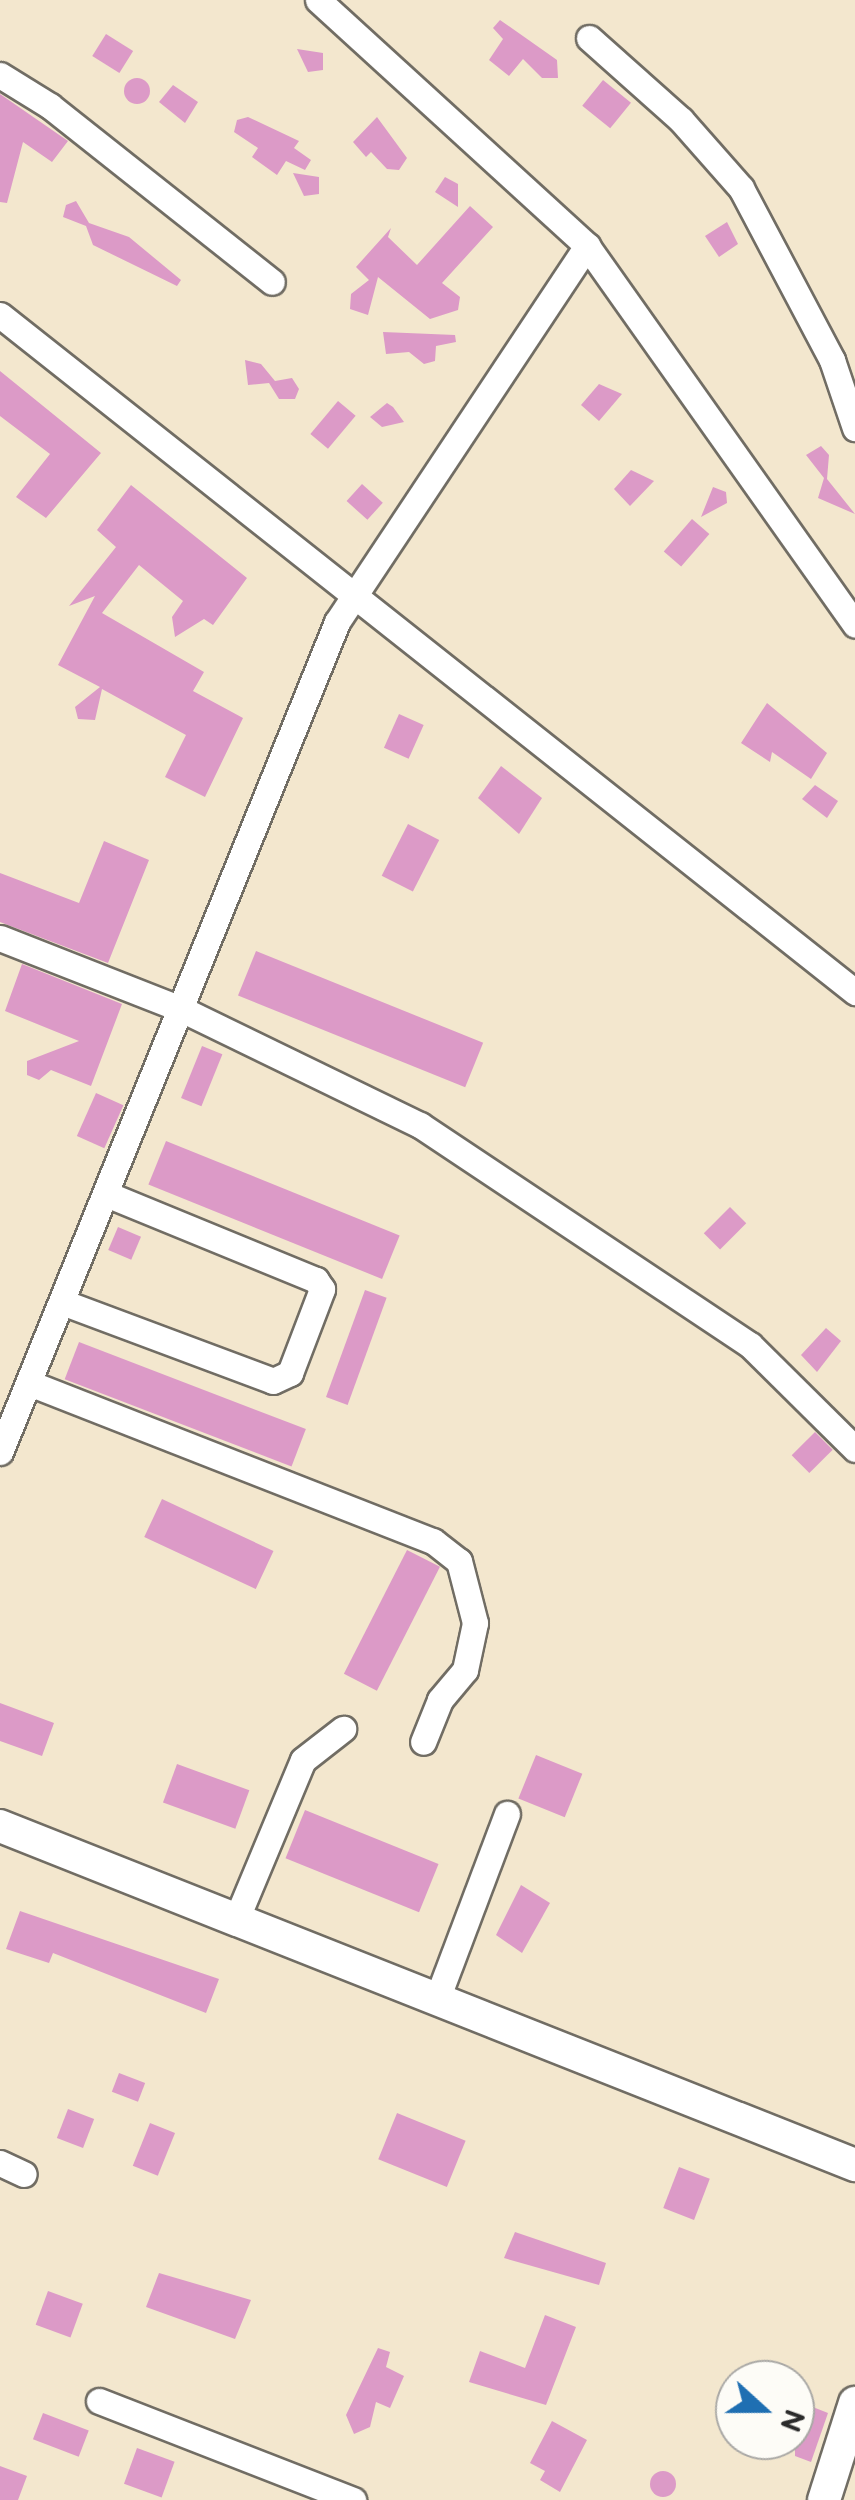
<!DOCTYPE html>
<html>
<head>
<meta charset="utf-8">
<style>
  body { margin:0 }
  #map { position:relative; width:855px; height:2500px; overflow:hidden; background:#f3e7ce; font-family:"Balsamiq Sans",sans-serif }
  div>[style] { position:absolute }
  .building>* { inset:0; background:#dc9ac7; transform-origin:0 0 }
  .round { border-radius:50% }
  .roads { filter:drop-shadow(2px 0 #716d64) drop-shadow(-2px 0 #716d64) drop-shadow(0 2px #716d64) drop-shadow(0 -2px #716d64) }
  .minor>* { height:25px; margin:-12.5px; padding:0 12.5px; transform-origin:12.5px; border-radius:12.5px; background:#fff }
  .major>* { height:32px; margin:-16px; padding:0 16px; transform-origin:16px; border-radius:16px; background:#fff }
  span { translate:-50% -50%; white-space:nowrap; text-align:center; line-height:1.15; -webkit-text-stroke:8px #fdfcf7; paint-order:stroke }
  .north { position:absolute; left:715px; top:2360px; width:100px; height:100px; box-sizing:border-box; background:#fdfcf7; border:2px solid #a9a8a5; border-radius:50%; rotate:111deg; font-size:28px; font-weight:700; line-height:40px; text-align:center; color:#2b2b2b }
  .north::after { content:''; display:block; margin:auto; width:35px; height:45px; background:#1f6fb2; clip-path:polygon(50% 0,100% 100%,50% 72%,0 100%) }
</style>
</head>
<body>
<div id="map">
  <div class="building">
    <div style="clip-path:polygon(500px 20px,557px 60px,558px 78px,542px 78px,523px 59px,509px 76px,489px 60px,503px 39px,493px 28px)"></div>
    <div style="left:106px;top:34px;width:32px;height:26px;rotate:32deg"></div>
    <div style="clip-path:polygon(297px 49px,323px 53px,323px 70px,308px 72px)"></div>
    <div class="round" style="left:124px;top:78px;width:26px;height:26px"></div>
    <div style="left:603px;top:80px;width:36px;height:33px;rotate:39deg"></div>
    <div style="clip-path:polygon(173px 85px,198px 102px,185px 123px,159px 102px)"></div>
    <div style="clip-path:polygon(0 94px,68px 141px,52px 162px,23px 142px,7px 203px,0 202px)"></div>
    <div style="clip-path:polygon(248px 117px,299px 141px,294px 148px,311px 160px,305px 170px,286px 161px,277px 175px,252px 157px,258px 148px,234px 132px,237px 120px)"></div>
    <div style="clip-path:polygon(377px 117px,407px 158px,399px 170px,387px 169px,371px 152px,366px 157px,353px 142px)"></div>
    <div style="clip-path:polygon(293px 173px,319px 177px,319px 194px,304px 196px)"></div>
    <div style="clip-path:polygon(445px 177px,458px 184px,458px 207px,435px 192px)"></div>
    <div style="clip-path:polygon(76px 201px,89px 223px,129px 237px,181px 280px,177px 286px,93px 245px,86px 226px,63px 217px,66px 205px)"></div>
    <div style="clip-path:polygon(470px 206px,493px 227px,442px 283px,460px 297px,458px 310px,430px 319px,378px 277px,368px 315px,350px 309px,351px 294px,369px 280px,356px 267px,391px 228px,388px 237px,417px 265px)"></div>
    <div style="clip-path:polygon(727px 222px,738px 244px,719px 257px,705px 236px)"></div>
    <div style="clip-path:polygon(383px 332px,455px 335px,456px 342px,436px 346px,435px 361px,424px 364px,409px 352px,386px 354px)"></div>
    <div style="clip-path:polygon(245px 360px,261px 364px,275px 381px,292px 378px,299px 389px,295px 399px,279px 399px,269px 383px,248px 385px)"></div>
    <div style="clip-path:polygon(0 371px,101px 453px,46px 518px,16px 497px,50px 454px,0 416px)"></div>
    <div style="clip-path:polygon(599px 384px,622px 394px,599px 421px,581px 405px)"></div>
    <div style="left:338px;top:401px;width:23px;height:43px;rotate:40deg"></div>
    <div style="clip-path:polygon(387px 403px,393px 407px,404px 422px,382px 427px,370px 417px)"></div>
    <div style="clip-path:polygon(821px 446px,829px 455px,827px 479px,855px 514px,818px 498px,824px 478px,806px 455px)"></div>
    <div style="clip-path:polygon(631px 470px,654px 481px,630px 506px,614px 489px)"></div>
    <div style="left:362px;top:484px;width:28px;height:23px;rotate:42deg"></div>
    <div style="clip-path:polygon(131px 485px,247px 578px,213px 625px,204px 619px,175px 637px,172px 617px,183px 601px,139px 565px,102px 613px,204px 672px,193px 691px,243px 718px,205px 797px,165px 777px,186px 735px,102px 689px,95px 720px,78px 719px,75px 707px,100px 687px,58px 665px,95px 596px,69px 606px,116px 547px,97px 530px)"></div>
    <div style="clip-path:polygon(713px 487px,726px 492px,727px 503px,701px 517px)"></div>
    <div style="left:692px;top:519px;width:23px;height:43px;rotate:41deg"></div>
    <div style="clip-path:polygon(767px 703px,827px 753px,811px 779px,772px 752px,770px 762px,741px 743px)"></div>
    <div style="left:399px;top:714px;width:27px;height:37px;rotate:24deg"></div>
    <div style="clip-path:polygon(501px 766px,542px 798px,519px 834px,478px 798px)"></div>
    <div style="clip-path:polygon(815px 785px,838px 801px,827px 818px,802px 799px)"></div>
    <div style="left:408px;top:824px;width:35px;height:58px;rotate:27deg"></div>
    <div style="clip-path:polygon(104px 841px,149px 860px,108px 963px,0 922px,0 873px,79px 903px)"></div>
    <div style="left:256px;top:951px;width:245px;height:48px;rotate:22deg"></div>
    <div style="clip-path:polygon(22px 964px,122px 1004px,91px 1086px,51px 1070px,39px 1080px,27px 1075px,27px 1061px,79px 1041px,5px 1011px)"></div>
    <div style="left:202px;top:1046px;width:22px;height:56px;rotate:22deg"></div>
    <div style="left:96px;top:1093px;width:30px;height:47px;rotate:24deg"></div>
    <div style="left:166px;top:1141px;width:252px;height:47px;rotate:22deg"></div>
    <div style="left:730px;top:1207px;width:23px;height:37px;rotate:45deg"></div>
    <div style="left:118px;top:1227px;width:25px;height:25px;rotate:23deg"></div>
    <div style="left:365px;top:1290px;width:23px;height:114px;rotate:20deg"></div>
    <div style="clip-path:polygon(826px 1328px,841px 1341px,817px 1372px,801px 1355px)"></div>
    <div style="left:79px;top:1342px;width:243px;height:40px;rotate:21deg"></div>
    <div style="left:815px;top:1432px;width:25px;height:33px;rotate:45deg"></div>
    <div style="left:162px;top:1499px;width:123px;height:42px;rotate:25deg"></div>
    <div style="left:407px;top:1550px;width:37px;height:139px;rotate:27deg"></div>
    <div style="clip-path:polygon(0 1703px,54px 1723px,42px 1756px,0 1741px)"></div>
    <div style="left:536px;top:1755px;width:50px;height:47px;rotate:22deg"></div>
    <div style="left:177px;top:1764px;width:77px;height:41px;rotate:20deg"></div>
    <div style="left:305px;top:1810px;width:144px;height:52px;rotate:22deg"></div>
    <div style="clip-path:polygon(521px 1885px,550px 1903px,522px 1953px,496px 1935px)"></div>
    <div style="clip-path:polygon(20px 1911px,219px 1979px,206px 2013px,53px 1953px,49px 1963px,6px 1949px)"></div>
    <div style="left:119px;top:2073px;width:28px;height:20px;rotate:21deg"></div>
    <div style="left:68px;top:2109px;width:28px;height:31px;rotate:21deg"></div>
    <div style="left:397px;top:2113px;width:74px;height:50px;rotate:22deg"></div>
    <div style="left:150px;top:2123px;width:27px;height:46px;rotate:22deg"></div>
    <div style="left:679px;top:2167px;width:33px;height:44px;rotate:21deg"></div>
    <div style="clip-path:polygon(515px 2232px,606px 2263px,599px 2285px,504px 2258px)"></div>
    <div style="clip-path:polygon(159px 2273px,251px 2300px,235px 2339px,146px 2307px)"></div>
    <div style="left:48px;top:2291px;width:37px;height:36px;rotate:20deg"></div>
    <div style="clip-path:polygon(545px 2315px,576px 2327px,546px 2405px,469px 2382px,480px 2351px,525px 2368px)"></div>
    <div style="clip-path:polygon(378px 2348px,390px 2352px,386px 2367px,404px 2376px,390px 2408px,376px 2402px,370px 2427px,354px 2434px,346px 2415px)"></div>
    <div style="clip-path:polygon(795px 2400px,828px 2413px,811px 2462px,795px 2456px)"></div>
    <div style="left:43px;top:2413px;width:49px;height:28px;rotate:21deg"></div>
    <div style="clip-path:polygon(552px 2421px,587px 2440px,560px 2492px,540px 2480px,545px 2471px,530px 2463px)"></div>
    <div style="left:137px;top:2448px;width:40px;height:38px;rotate:20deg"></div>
    <div style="clip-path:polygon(0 2466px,27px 2476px,18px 2500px,0 2500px)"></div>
    <div class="round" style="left:650px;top:2471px;width:26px;height:26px"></div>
  </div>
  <div class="roads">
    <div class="minor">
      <div style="left:318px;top:0;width:365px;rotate:42.4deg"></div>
      <div style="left:587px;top:246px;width:464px;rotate:54.7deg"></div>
      <div style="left:589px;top:38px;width:123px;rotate:41.7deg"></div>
      <div style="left:681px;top:120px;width:91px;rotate:48.6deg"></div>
      <div style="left:741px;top:188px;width:195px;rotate:62.1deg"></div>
      <div style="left:832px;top:360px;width:72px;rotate:71.3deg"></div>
      <div style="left:0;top:75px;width:59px;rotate:31.8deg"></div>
      <div style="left:50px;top:106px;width:283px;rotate:38.4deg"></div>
      <div style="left:0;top:315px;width:1091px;rotate:38.37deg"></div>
      <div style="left:0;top:938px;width:194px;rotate:21.4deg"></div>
      <div style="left:181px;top:1009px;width:266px;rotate:25.9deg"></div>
      <div style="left:420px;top:1125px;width:397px;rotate:33.7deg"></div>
      <div style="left:750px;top:1345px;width:148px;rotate:44.7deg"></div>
      <div style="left:62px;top:1302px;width:225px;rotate:20.5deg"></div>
      <div style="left:273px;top:1381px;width:19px;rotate:-25deg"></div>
      <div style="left:290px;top:1373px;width:90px;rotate:-69.1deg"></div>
      <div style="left:322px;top:1289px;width:11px;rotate:-124deg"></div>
      <div style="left:316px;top:1280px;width:227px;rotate:-157.7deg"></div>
      <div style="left:29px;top:1383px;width:434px;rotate:21.4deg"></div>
      <div style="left:433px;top:1541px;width:33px;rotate:38deg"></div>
      <div style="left:459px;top:1561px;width:64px;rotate:75.5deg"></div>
      <div style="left:475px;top:1623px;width:48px;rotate:102deg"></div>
      <div style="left:465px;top:1670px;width:39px;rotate:130deg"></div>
      <div style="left:440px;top:1700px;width:45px;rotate:112deg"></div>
      <div style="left:0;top:1452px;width:896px;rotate:-67.9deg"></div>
      <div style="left:337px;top:622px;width:452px;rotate:-56.4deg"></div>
      <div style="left:236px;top:1920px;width:173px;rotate:-67.3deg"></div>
      <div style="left:303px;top:1760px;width:51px;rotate:-37.8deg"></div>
      <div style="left:437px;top:1999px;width:198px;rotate:-69.3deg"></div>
      <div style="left:0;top:2163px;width:26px;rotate:25deg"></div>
      <div style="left:99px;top:2401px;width:273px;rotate:21.3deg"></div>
    </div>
    <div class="major">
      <div style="left:0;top:1826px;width:920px;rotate:21.63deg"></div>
      <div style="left:824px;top:2500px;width:102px;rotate:-72.3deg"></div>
    </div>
  </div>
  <div class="north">N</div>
</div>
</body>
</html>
